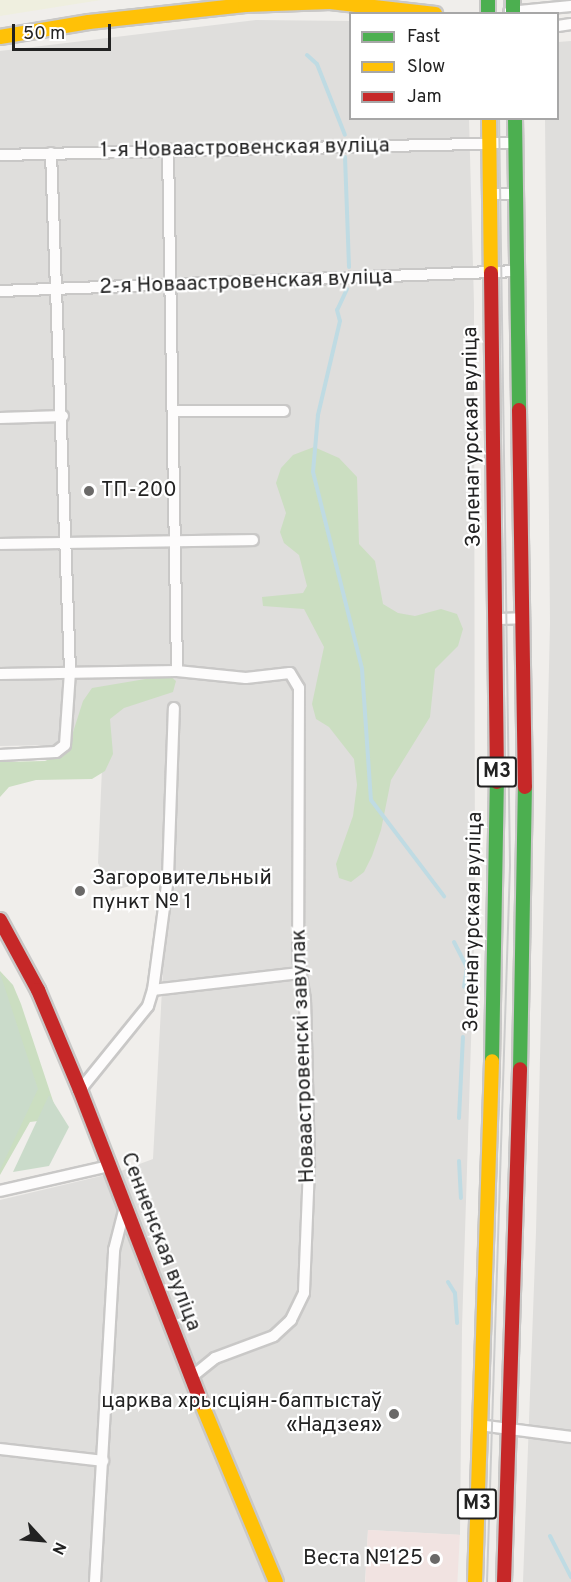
<!DOCTYPE html>
<html>
<head>
<meta charset="utf-8">
<style>
  body { margin:0 }
  #map { position:relative; width:571px; height:1582px; overflow:hidden; background:#f0eeeb; font-family:Overpass,sans-serif }
  div>[style] { position:absolute }
  .residential>* { inset:0; background:#dfdedc }
  .commercial>* { inset:0; background:#f1e3e1; transform-origin:0 0 }
  .farmland>* { inset:0; background:#efefdf }
  .forest>* { inset:0; background:#cbdec1 }
  .cemetery>* { inset:0; background:#cadbca }
  .stream>* { height:4px; margin:-2px; padding:0 2px; transform-origin:2px; border-radius:2px; background:#bfdbe3 }
  .roads { filter:drop-shadow(2px 0 #c9c8c7) drop-shadow(-2px 0 #c9c8c7) drop-shadow(0 2px #c9c8c7) drop-shadow(0 -2px #c9c8c7) }
  .street>* { height:10px; margin:-5px; padding:0 5px; transform-origin:5px; border-radius:5px; background:#fdfcfc }
  .fast>* { height:14px; margin:-7px; padding:0 7px; transform-origin:7px; border-radius:7px; background:#4caf50 }
  .slow>* { height:14px; margin:-7px; padding:0 7px; transform-origin:7px; border-radius:7px; background:#ffc107 }
  .jam>* { height:14px; margin:-7px; padding:0 7px; transform-origin:7px; border-radius:7px; background:#c62828 }
  .tram>* { height:1.5px; margin:-0.75px; padding:0 0.75px; transform-origin:0.75px; border-radius:0.75px; background:#ccc }
  .dots>* { width:16px; height:16px; translate:-50% -50%; box-sizing:border-box; border:3px solid #fff; border-radius:50% }
  span { translate:-50% -50%; white-space:nowrap; text-align:center; line-height:1.15; -webkit-text-stroke:4.5px #fff; paint-order:stroke }
  .shield-label span { padding:2px 4px; background:#fff; border:2px solid; border-radius:4px; -webkit-text-stroke-width:0 }
  .shield-label { font-size:20px; color:#222; font-weight:700 }
  .street-label { font-size:21px; color:#222 }
  .poi-label { font-size:21px; color:#222 }
  .left { translate:0 -50%; text-align:left }
  .right { translate:-100% -50%; text-align:right }
  .legend { position:absolute; left:349px; top:12px; width:210px; height:108px; box-sizing:border-box; background:#fff; border:2px solid #a7a7a7; margin:0; padding:8px 10px; list-style:none; font-size:18px; color:#222 }
  .legend li { display:flex; align-items:center; gap:12px; height:30px }
  .legend b { width:30px; border:2px solid #a7a7a7 }
  .north { position:absolute; left:12px; top:1510px; width:60px; height:60px; -webkit-text-stroke:4px #fff; paint-order:stroke; rotate:116deg; font-size:16px; font-weight:700; line-height:24px; text-align:center; color:#222 }
  .north::after { content:''; display:block; margin:auto; width:21px; height:27px; background:#222; clip-path:polygon(50% 0,100% 100%,50% 72%,0 100%) }
  .scale { position:absolute; left:12px; top:24px; width:99px; height:27px; box-sizing:border-box; border:3px solid #222; border-top:0; padding-left:8px; font-size:18px; line-height:21px; white-space:nowrap; color:#222; -webkit-text-stroke:4px #fff; paint-order:stroke }
</style>
</head>
<body>
<div id="map">
  <div class="residential">
    <div style="clip-path:polygon(256px 20px,350px 21px,350px 118px,469px 119px,474px 303px,475px 915px,462px 1328px,460px 1535px,368px 1530px,365px 1582px,0 1582px,0 1200px,118px 1172px,153px 1159px,168px 876px,111px 891px,98px 863px,103px 744px,0 746px,0 51px)"></div>
    <div style="clip-path:polygon(571px 41px,571px 1582px,523px 1582px,536px 1232px,550px 623px,545px 119px,558px 118px,558px 42px)"></div>
  </div>
  <div class="commercial">
    <div style="left:368px;top:1530px;width:92px;height:52px;rotate:3deg"></div>
  </div>
  <div class="farmland">
    <div style="clip-path:polygon(0 0,101px 0,0 16px)"></div>
  </div>
  <div class="forest">
    <div style="clip-path:polygon(314px 447px,339px 458px,357px 477px,359px 544px,375px 561px,383px 604px,398px 613px,415px 616px,441px 609px,457px 614px,463px 629px,458px 646px,435px 669px,430px 717px,391px 780px,381px 830px,372px 856px,364px 872px,351px 882px,339px 878px,336px 864px,353px 816px,357px 785px,354px 759px,329px 727px,316px 719px,312px 704px,324px 647px,304px 609px,263px 606px,262px 597px,303px 593px,307px 586px,299px 555px,284px 543px,280px 532px,286px 513px,276px 483px,281px 468px,293px 455px)"></div>
    <div style="clip-path:polygon(169px 675px,176px 681px,173px 692px,124px 708px,110px 719px,113px 754px,105px 771px,92px 779px,36px 780px,9px 787px,0 797px,0 762px,45px 761px,67px 751px,83px 701px,92px 688px)"></div>
    <div style="clip-path:polygon(0 971px,13px 985px,21px 1004px,55px 1107px,38px 1121px,30px 1122px,0 1175px)"></div>
  </div>
  <div class="cemetery">
    <div style="clip-path:polygon(0 973px,38px 1089px,0 1170px)"></div>
    <div style="clip-path:polygon(49px 1095px,69px 1127px,49px 1166px,13px 1172px)"></div>
  </div>
  <div class="stream">
    <div style="left:307px;top:55px;width:13px;rotate:42deg"></div>
    <div style="left:317px;top:64px;width:76px;rotate:68.5deg"></div>
    <div style="left:345px;top:157px;width:110px;rotate:87.9deg"></div>
    <div style="left:347px;top:289px;width:23px;rotate:115deg"></div>
    <div style="left:337px;top:310px;width:11px;rotate:75deg"></div>
    <div style="left:340px;top:321px;width:97px;rotate:103.2deg"></div>
    <div style="left:318px;top:415px;width:57px;rotate:95deg"></div>
    <div style="left:313px;top:472px;width:203px;rotate:76deg"></div>
    <div style="left:362px;top:669px;width:131px;rotate:86.1deg"></div>
    <div style="left:371px;top:800px;width:121px;rotate:52.8deg"></div>
    <div style="left:454px;top:942px;width:29px;rotate:63deg"></div>
    <div style="left:467px;top:968px;width:19px;rotate:99deg"></div>
    <div style="left:459px;top:1118px;width:81px;rotate:-87.2deg"></div>
    <div style="left:459px;top:1161px;width:37px;rotate:87deg"></div>
    <div style="left:448px;top:1282px;width:13px;rotate:58deg"></div>
    <div style="left:455px;top:1293px;width:30px;rotate:86deg"></div>
    <div style="left:550px;top:1536px;width:46px;rotate:62.9deg"></div>
  </div>
  <div class="roads">
    <div class="street">
      <div style="left:509px;top:12px;width:62px;rotate:-5.5deg"></div>
      <div style="left:558px;top:26px;width:13px;rotate:-9deg"></div>
      <div style="left:168px;top:149px;width:522px;rotate:89.01deg"></div>
      <div style="left:0;top:155px;width:515px;rotate:-1.33deg"></div>
      <div style="left:488px;top:194px;width:29px"></div>
      <div style="left:0;top:291px;width:519px;rotate:-2.21deg"></div>
      <div style="left:173px;top:411px;width:111px"></div>
      <div style="left:0;top:418px;width:63px;rotate:-1.8deg"></div>
      <div style="left:0;top:544px;width:253px;rotate:-0.9deg"></div>
      <div style="left:497px;top:619px;width:27px;rotate:-2deg"></div>
      <div style="left:0;top:674px;width:177px;rotate:-1deg"></div>
      <div style="left:177px;top:671px;width:69px;rotate:5.8deg"></div>
      <div style="left:246px;top:678px;width:44px;rotate:-6.5deg"></div>
      <div style="left:290px;top:673px;width:17px;rotate:59deg"></div>
      <div style="left:299px;top:688px;width:271px;rotate:90.2deg"></div>
      <div style="left:298px;top:959px;width:41px;rotate:80.1deg"></div>
      <div style="left:305px;top:999px;width:168px;rotate:88.6deg"></div>
      <div style="left:309px;top:1167px;width:126px;rotate:92.3deg"></div>
      <div style="left:304px;top:1293px;width:30px;rotate:116deg"></div>
      <div style="left:291px;top:1320px;width:23px;rotate:137deg"></div>
      <div style="left:274px;top:1336px;width:63px;rotate:159.6deg"></div>
      <div style="left:215px;top:1358px;width:32px;rotate:141deg"></div>
      <div style="left:0;top:755px;width:56px;rotate:-3.1deg"></div>
      <div style="left:56px;top:752px;width:11px;rotate:-38deg"></div>
      <div style="left:65px;top:745px;width:74px;rotate:-86.1deg"></div>
      <div style="left:70px;top:671px;width:518px;rotate:-92.1deg"></div>
      <div style="left:153px;top:990px;width:114px;rotate:-82.4deg"></div>
      <div style="left:168px;top:877px;width:169px;rotate:-88deg"></div>
      <div style="left:80px;top:1090px;width:108px;rotate:-51deg"></div>
      <div style="left:148px;top:1006px;width:17px;rotate:-73deg"></div>
      <div style="left:153px;top:990px;width:149px;rotate:-6.6deg"></div>
      <div style="left:0;top:1191px;width:112px;rotate:-12.9deg"></div>
      <div style="left:479px;top:1425px;width:93px;rotate:7.4deg"></div>
      <div style="left:0;top:1449px;width:104px;rotate:6.6deg"></div>
      <div style="left:95px;top:1582px;width:333px;rotate:-86.7deg"></div>
      <div style="left:114px;top:1250px;width:44px;rotate:-75.7deg"></div>
    </div>
    <div class="fast">
      <div style="left:488px;top:0;width:14px;rotate:90deg"></div>
      <div style="left:513px;top:0;width:14px;rotate:90deg"></div>
      <div style="left:515px;top:118px;width:292px;rotate:89.2deg"></div>
      <div style="left:492px;top:1061px;width:279px;rotate:-89deg"></div>
      <div style="left:520px;top:1069px;width:282px;rotate:-89deg"></div>
    </div>
    <div class="slow">
      <div style="left:0;top:37px;width:90px;rotate:-9.6deg"></div>
      <div style="left:89px;top:22px;width:157px;rotate:-6.2deg"></div>
      <div style="left:245px;top:5px;width:85px;rotate:-2deg"></div>
      <div style="left:330px;top:2px;width:106px;rotate:6.5deg"></div>
      <div style="left:489px;top:118px;width:155px;rotate:89.3deg"></div>
      <div style="left:201px;top:1402px;width:195px;rotate:67.4deg"></div>
      <div style="left:475px;top:1582px;width:521px;rotate:-88.13deg"></div>
    </div>
    <div class="jam">
      <div style="left:491px;top:273px;width:509px;rotate:89.32deg"></div>
      <div style="left:519px;top:410px;width:377px;rotate:89.1deg"></div>
      <div style="left:0;top:920px;width:80px;rotate:61.5deg"></div>
      <div style="left:38px;top:990px;width:108px;rotate:67.2deg"></div>
      <div style="left:80px;top:1090px;width:335px;rotate:68.8deg"></div>
      <div style="left:504px;top:1582px;width:513px;rotate:-88.21deg"></div>
    </div>
  </div>
  <div class="tram">
    <div style="left:504px;top:0;width:14px;rotate:90deg"></div>
    <div style="left:487px;top:1582px;width:717px;rotate:-88.16deg"></div>
    <div style="left:510px;top:865px;width:747px;rotate:-90.84deg"></div>
  </div>
  <div class="dots">
    <div style="left:89px;top:491px;background:#6a6968"></div>
    <div style="left:80px;top:891px;background:#6a6968"></div>
    <div style="left:394px;top:1414px;background:#6a6968"></div>
    <div style="left:435px;top:1559px;background:#6a6968"></div>
  </div>
  <div class="shield-label">
    <span style="left:497px;top:772px">М3</span>
    <span style="left:477px;top:1504px">М3</span>
  </div>
  <div class="street-label">
    <span style="left:245px;top:149px;rotate:-1deg">1-я Новаастровенская вуліца</span>
    <span style="left:246px;top:283px;rotate:-2deg">2-я Новаастровенская вуліца</span>
    <span style="left:473px;top:437px;rotate:-91deg">Зеленагурская вуліца</span>
    <span style="left:474px;top:922px;rotate:-89deg">Зеленагурская вуліца</span>
    <span style="left:304px;top:1056px;rotate:-92deg">Новаастровенскі завулак</span>
    <span style="left:160px;top:1242px;rotate:69deg">Сенненская вуліца</span>
  </div>
  <div class="poi-label">
    <span class="left" style="left:101px;top:491px">ТП-200</span>
    <span class="left" style="left:92px;top:891px">Загоровительный<br>пункт № 1</span>
    <span class="right" style="left:382px;top:1414px">царква хрысціян-баптыстаў<br>«Надзея»</span>
    <span class="right" style="left:423px;top:1559px">Веста №125</span>
  </div>
  <ul class="legend">
  <li><b style="height:8px;background:#4caf50"></b>Fast</li>
  <li><b style="height:8px;background:#ffc107"></b>Slow</li>
  <li><b style="height:8px;background:#c62828"></b>Jam</li>
  </ul>
  <div class="north">N</div>
  <div class="scale">50 m</div>
</div>
</body>
</html>
